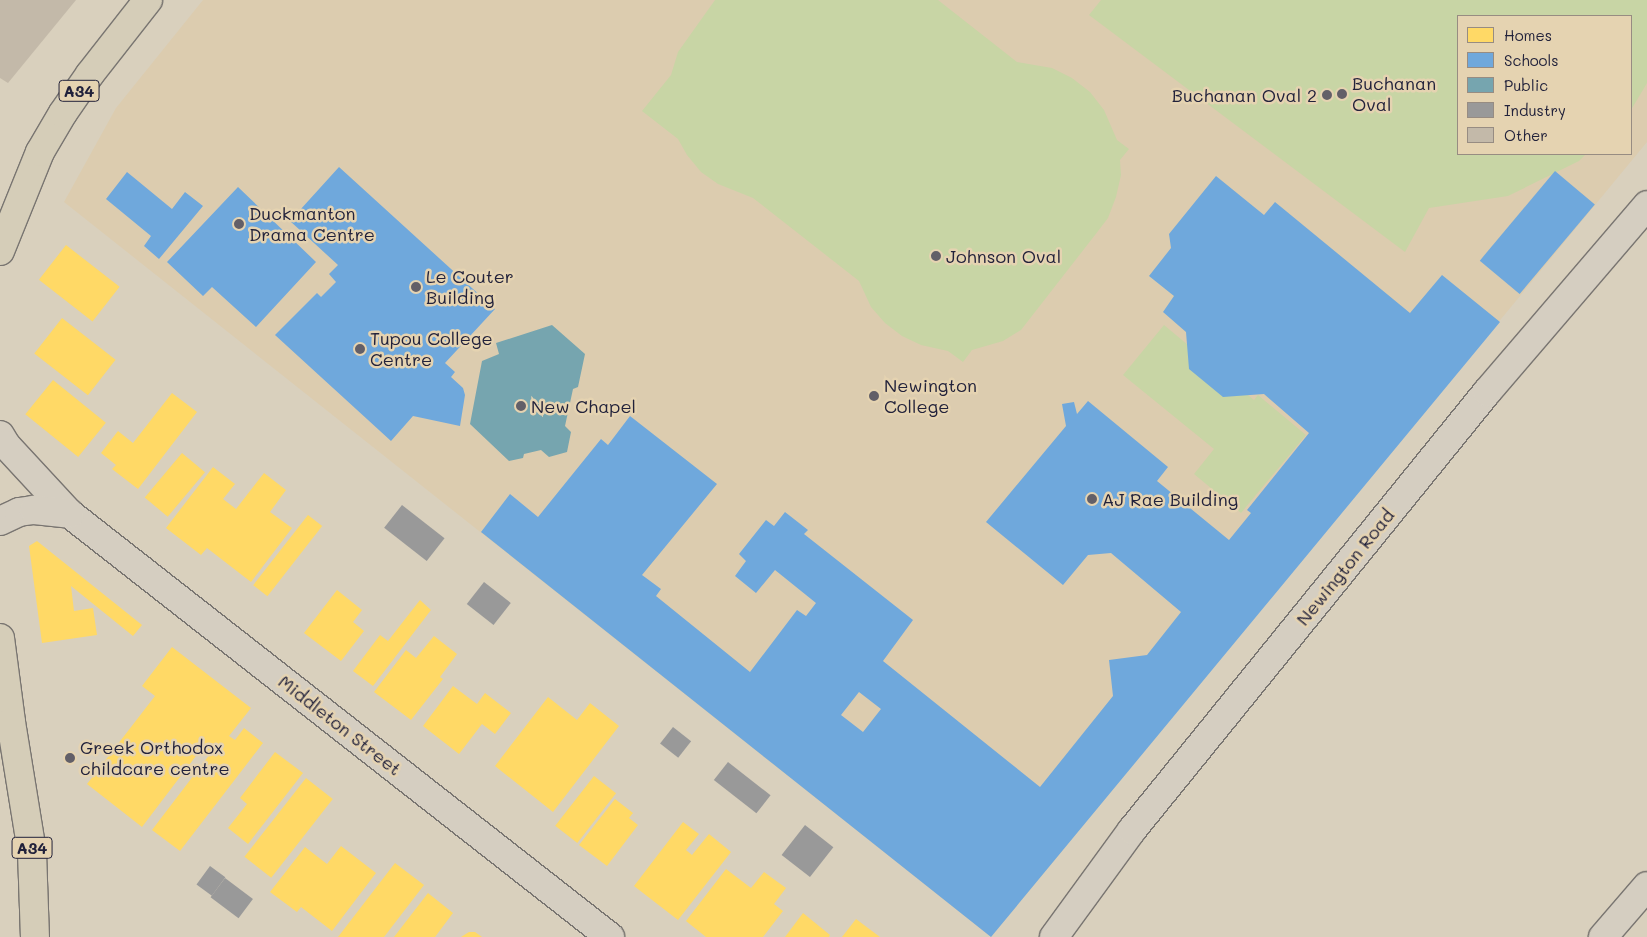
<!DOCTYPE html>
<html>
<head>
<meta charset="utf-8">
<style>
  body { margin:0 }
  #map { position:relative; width:1647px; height:937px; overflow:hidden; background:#d9d0bd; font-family:Mali,sans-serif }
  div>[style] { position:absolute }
  .built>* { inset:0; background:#dcccaf }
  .green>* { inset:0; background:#c8d5a5 }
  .homes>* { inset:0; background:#ffd966; transform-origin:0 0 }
  .schools>* { inset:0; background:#6fa8dc; transform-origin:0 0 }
  .public>* { inset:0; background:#76a5af }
  .industry>* { inset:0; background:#999; transform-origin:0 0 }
  .building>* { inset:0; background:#c3b9a9 }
  .roads { filter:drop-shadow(1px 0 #797571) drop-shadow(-1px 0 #797571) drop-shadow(0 1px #797571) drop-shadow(0 -1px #797571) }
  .minor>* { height:28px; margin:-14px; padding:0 14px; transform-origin:14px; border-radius:14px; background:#d5cec1 }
  .highway>* { height:28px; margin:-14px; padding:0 14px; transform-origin:14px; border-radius:14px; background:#d5cdb8 }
  .dots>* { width:14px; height:14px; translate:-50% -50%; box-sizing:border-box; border:2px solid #e5d3b1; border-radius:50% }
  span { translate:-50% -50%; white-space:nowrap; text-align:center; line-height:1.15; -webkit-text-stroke:5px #e5d3b1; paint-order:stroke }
  .shield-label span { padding:1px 4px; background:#e5d3b1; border:1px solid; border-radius:4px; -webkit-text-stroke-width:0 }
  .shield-label { font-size:16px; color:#22223b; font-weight:700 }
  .poi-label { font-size:18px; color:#22223b }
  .left { translate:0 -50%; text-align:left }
  .right { translate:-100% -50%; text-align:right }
  .street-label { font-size:18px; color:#22223b }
  .legend { position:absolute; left:1457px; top:15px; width:175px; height:140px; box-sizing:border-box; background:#e5d3b1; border:1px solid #978c82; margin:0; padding:6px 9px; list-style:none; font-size:15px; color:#22223b }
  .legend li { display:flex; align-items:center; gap:10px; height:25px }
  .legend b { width:25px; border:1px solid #978c82 }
</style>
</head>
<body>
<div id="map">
  <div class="built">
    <div style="clip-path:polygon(evenodd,203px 0,1647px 0,1647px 142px,991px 937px,64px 202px,116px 108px,203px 0,1458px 16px,1631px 16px,1631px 154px,1458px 154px,1458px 16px)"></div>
  </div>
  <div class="green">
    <div style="clip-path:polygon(715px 0,938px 0,1017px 62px,1052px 68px,1072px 78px,1090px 92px,1104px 110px,1117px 140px,1129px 149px,1120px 160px,1121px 175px,1116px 197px,1108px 218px,1095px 235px,1021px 330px,1003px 341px,972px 350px,963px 362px,948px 351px,921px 345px,902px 336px,885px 323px,871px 307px,859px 281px,753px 198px,718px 184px,701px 172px,687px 155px,678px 139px,642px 111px,671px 75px,678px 52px)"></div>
    <div style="clip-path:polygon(1101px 0,1647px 0,1647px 83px,1631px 110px,1631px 16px,1458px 16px,1458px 154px,1586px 154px,1579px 161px,1508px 196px,1429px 208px,1405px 252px,1089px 15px)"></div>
    <div style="clip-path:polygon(1164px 325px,1254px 400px,1258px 395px,1306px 435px,1241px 513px,1194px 474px,1214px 449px,1123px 375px)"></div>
  </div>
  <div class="homes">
    <div style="left:66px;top:245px;width:68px;height:44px;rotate:38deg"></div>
    <div style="left:62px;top:318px;width:68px;height:45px;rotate:38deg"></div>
    <div style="left:53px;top:380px;width:68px;height:44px;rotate:39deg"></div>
    <div style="clip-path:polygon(172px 393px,197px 412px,138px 489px,112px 469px,116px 465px,101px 453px,118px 431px,133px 443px)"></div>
    <div style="left:182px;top:453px;width:30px;height:58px;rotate:40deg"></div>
    <div style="clip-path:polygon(213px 467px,235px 484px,223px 499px,236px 509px,264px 473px,286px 490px,270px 512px,292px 528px,251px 582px,207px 548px,201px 555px,166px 528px)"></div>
    <div style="left:308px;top:515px;width:18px;height:89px;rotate:38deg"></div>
    <div style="clip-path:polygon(37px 541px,142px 625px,133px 636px,71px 586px,74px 611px,93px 608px,97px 635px,42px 643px,29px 546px)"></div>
    <div style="clip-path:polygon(337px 590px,362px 610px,353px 622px,364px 631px,341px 661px,304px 633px)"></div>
    <div style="clip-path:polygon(420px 600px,431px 610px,373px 686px,353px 671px,380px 635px,388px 641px)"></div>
    <div style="clip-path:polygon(434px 636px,457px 654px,440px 677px,443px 679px,411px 720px,374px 692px,406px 650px,416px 658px)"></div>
    <div style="clip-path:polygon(172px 647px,251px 708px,229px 736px,235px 740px,244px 728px,263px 743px,180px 851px,152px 830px,210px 754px,202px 748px,142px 827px,87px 784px,155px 696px,142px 686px)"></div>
    <div style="clip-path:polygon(453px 686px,477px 704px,485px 693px,511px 713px,495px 734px,482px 724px,459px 754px,423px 726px)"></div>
    <div style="clip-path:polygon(548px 697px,577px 720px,590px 703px,619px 726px,553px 812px,495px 766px)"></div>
    <div style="clip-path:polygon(275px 752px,303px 773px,248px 844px,228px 828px,247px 804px,240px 798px)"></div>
    <div style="left:594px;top:776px;width:28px;height:63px;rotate:38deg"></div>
    <div style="left:306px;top:778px;width:34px;height:100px;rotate:38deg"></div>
    <div style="clip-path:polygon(615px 799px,633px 813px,629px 818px,638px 825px,607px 866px,579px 845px)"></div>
    <div style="clip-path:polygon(683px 822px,699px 834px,686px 850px,692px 855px,709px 834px,731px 852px,678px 920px,634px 886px)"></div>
    <div style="clip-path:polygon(341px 846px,376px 873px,332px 931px,301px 907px,297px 912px,270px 892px,305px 847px,327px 864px)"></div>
    <div style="clip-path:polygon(395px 863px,424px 885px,384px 937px,338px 937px)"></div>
    <div style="clip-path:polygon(726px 869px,751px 888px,764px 872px,786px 888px,774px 904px,783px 911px,763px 937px,706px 937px,686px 921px)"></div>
    <div style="clip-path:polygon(428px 893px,453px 913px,435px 937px,394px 937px)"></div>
    <div style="clip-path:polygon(803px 913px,830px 935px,829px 937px,785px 937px)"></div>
    <div style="clip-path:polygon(856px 919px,880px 937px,842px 937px)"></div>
    <div style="clip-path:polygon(469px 932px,475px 932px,482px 937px,461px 937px)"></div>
  </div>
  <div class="schools">
    <div style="clip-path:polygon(339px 167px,495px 309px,445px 363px,455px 372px,451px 377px,463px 388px,465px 395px,460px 426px,413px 416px,391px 441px,275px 335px,317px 293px,321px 297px,336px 282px,329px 274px,338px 265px,290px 221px)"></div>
    <div style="left:1555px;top:171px;width:52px;height:117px;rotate:40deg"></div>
    <div style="clip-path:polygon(127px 172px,172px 209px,185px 192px,203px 206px,159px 259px,144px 246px,151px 236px,106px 199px)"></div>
    <div style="clip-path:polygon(evenodd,1216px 176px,1264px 215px,1275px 202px,1410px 313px,1442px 275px,1500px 322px,991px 937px,481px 532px,510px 494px,538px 517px,601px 439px,608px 445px,630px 416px,717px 484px,642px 575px,661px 589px,656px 596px,750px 672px,797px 610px,806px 616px,816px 603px,775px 570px,756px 593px,735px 576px,746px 561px,739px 554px,766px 520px,774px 526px,785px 512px,808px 530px,804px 534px,913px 620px,883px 661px,1040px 787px,1113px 696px,1109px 660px,1147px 655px,1181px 612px,1111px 553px,1088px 555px,1063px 585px,986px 522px,1066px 426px,1062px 404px,1074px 402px,1077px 414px,1088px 401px,1168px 467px,1157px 481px,1229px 540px,1251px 513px,1247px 510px,1309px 433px,1264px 394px,1223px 397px,1189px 369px,1186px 332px,1163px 312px,1174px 296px,1149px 276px,1171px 248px,1169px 234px,1216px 176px,859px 692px,881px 709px,863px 732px,841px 715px,859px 692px)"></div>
    <div style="clip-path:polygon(238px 187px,316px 262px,256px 327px,212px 287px,203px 296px,167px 262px)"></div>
  </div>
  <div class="public">
    <div style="clip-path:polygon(552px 325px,585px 354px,578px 387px,573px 389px,565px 426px,571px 432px,567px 452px,549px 457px,541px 450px,524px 454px,523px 458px,509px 461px,470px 424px,482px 361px,499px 354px,496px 343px)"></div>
  </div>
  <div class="industry">
    <div style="left:402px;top:505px;width:54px;height:29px;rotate:38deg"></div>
    <div style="left:484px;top:582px;width:34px;height:28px;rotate:38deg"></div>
    <div style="left:673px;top:727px;width:23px;height:21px;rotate:38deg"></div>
    <div style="left:728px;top:762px;width:54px;height:23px;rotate:38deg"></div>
    <div style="left:805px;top:825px;width:36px;height:38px;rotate:38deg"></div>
    <div style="left:210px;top:866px;width:19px;height:23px;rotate:36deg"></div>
    <div style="left:225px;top:878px;width:35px;height:24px;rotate:37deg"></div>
  </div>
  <div class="building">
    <div style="clip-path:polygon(0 0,76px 0,8px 83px,0 78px)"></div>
  </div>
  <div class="roads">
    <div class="minor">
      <div style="left:0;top:435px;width:12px;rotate:59deg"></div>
      <div style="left:6px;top:445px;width:94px;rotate:47.2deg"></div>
      <div style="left:70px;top:514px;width:686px;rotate:38.07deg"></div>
      <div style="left:0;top:521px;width:21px;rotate:-25deg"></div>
      <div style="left:19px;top:512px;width:15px;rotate:-8deg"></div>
      <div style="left:34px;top:510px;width:36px;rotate:6deg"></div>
      <div style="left:1054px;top:937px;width:132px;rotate:-53.9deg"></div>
      <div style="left:1132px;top:830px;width:564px;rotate:-50.98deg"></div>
      <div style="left:1487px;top:392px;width:246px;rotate:-49.4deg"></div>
      <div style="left:1603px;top:937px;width:67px;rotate:-49.2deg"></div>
    </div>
    <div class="highway">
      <div style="left:0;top:251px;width:107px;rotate:-68deg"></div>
      <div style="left:40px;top:152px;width:45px;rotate:-59.5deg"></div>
      <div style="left:63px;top:113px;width:47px;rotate:-55.3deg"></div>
      <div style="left:90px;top:74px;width:94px;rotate:-51.9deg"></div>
      <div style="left:0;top:638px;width:85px;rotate:82.5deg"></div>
      <div style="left:11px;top:722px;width:132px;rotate:80.8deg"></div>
      <div style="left:32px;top:852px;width:85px;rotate:88deg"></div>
    </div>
  </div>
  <div class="dots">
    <div style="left:1342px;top:94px;background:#625f68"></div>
    <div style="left:1327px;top:95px;background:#625f68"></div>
    <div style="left:239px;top:224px;background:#625f68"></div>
    <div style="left:936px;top:256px;background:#625f68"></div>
    <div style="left:416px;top:287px;background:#625f68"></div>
    <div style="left:360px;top:349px;background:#625f68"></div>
    <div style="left:874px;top:396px;background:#625f68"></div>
    <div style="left:521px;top:406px;background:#625f68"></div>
    <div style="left:1092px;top:499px;background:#625f68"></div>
    <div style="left:70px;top:758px;background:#625f68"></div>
  </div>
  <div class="shield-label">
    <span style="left:79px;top:91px">A34</span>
    <span style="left:32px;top:848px">A34</span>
  </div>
  <div class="poi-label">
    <span class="left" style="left:1352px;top:94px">Buchanan<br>Oval</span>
    <span class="right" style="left:1317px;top:95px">Buchanan Oval 2</span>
    <span class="left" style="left:249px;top:224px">Duckmanton<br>Drama Centre</span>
    <span class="left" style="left:946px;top:256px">Johnson Oval</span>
    <span class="left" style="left:426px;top:287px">Le Couter<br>Building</span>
    <span class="left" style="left:370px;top:349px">Tupou College<br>Centre</span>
    <span class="left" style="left:884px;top:396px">Newington<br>College</span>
    <span class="left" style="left:531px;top:406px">New Chapel</span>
    <span class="left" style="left:1102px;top:499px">AJ Rae Building</span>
    <span class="left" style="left:80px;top:758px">Greek Orthodox<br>childcare centre</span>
  </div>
  <div class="street-label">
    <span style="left:1345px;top:567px;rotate:-51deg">Newington Road</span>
    <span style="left:340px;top:725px;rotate:38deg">Middleton Street</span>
  </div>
  <ul class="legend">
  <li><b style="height:14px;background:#ffd966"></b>Homes</li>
  <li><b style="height:14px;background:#6fa8dc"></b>Schools</li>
  <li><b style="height:14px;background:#76a5af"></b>Public</li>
  <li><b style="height:14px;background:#999"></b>Industry</li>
  <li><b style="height:14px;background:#c3b9a9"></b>Other</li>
  </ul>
</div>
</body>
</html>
